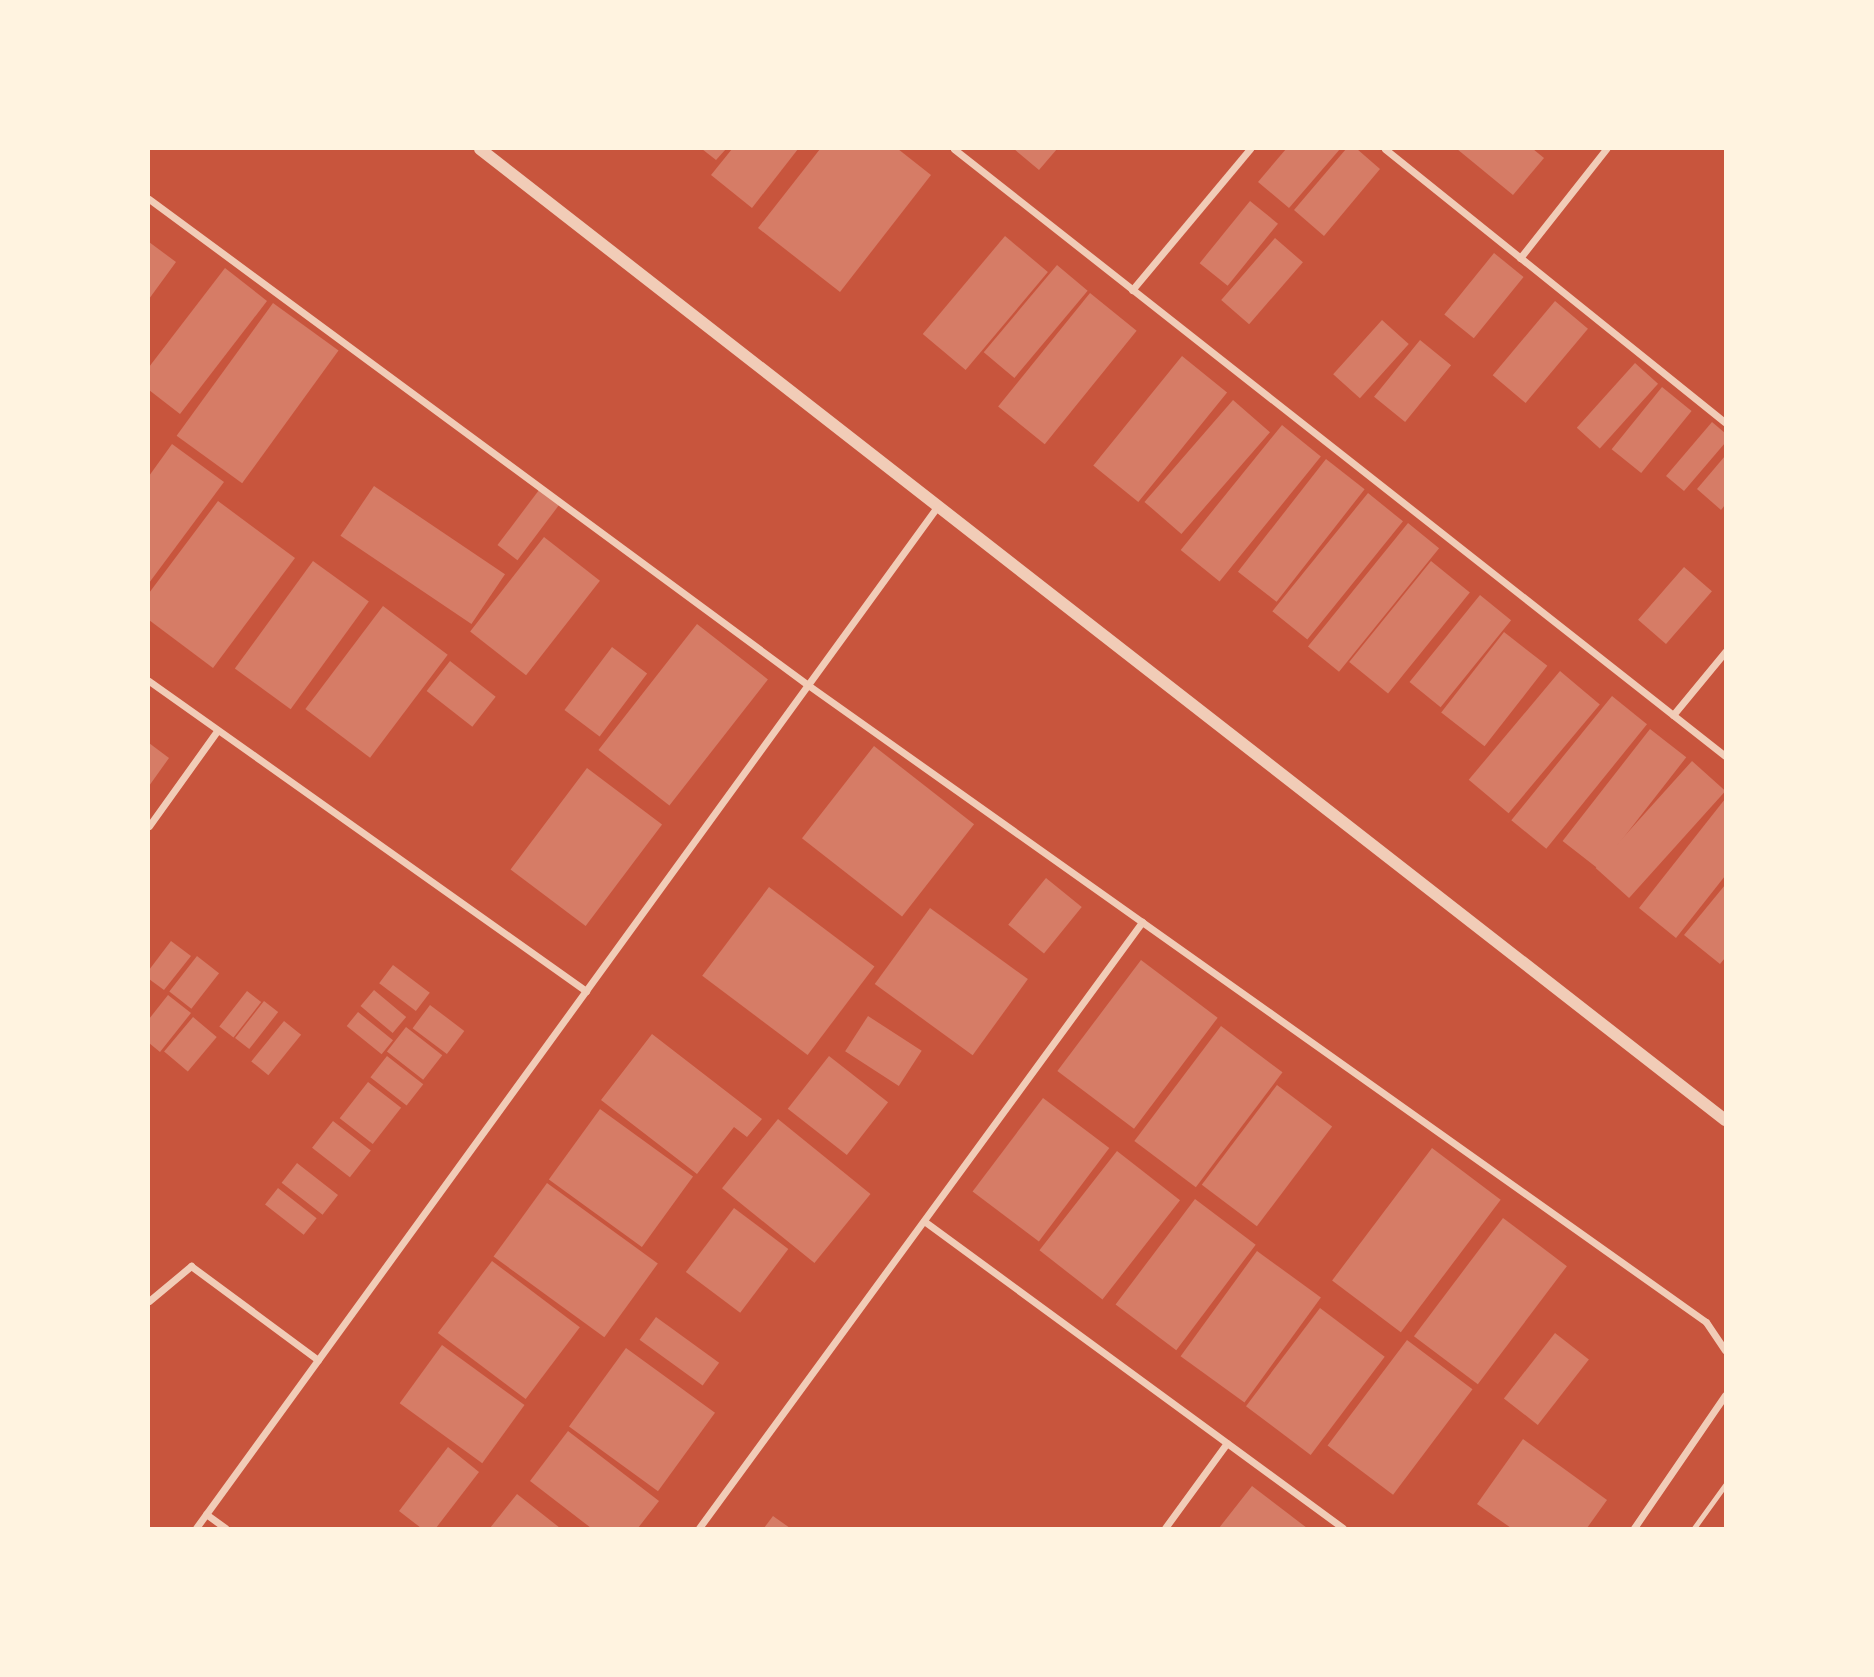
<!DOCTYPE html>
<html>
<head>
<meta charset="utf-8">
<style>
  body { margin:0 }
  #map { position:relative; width:1874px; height:1677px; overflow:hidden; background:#c8553d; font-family:Quicksand,sans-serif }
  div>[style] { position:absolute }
  .building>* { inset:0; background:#d67c66; transform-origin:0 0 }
  .service>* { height:5px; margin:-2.5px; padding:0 2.5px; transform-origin:2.5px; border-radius:2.5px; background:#f1ccb7 }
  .minor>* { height:7px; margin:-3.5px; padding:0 3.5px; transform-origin:3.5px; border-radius:3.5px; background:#f1ccb7 }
  .tertiary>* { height:12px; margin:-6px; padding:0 6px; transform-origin:6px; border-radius:6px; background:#f1ccb7 }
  span { translate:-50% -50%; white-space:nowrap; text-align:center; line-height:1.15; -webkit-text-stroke:6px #fff3e0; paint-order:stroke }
  .frame { position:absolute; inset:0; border:150px solid #fff3e0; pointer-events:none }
</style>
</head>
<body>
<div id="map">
  <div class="building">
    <div style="clip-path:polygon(702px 149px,726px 149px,716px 160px)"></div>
    <div style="clip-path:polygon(732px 149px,798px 149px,752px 208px,711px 175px)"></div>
    <div style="clip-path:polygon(820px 149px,898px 149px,931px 175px,840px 292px,758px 228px)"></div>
    <div style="clip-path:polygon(1014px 149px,1057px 149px,1039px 170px)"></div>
    <div style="clip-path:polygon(1286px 149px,1340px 149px,1289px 208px,1258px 182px)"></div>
    <div style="clip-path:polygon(1346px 149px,1357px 149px,1380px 169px,1324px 236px,1294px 210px)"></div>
    <div style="clip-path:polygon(1457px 149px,1533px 149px,1544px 158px,1513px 195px)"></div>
    <div style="left:1250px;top:201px;width:36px;height:80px;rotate:39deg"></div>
    <div style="left:1005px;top:236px;width:56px;height:128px;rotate:40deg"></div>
    <div style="left:1275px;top:238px;width:37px;height:82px;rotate:41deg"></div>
    <div style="clip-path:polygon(149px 242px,176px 262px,149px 299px)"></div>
    <div style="left:1494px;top:253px;width:38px;height:79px;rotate:39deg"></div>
    <div style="left:1057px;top:265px;width:40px;height:114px;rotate:40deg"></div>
    <div style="clip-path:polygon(225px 268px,267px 301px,180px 414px,149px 390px,149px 367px)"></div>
    <div style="left:1090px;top:293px;width:60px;height:146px;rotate:39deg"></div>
    <div style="left:1555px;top:301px;width:43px;height:97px;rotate:40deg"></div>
    <div style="left:273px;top:303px;width:81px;height:164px;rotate:36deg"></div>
    <div style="left:1382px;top:320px;width:36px;height:73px;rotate:42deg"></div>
    <div style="left:1420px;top:340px;width:40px;height:73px;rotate:39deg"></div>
    <div style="left:1182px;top:356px;width:58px;height:141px;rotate:39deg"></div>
    <div style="left:1635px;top:363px;width:31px;height:87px;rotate:42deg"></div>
    <div style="left:1662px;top:387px;width:38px;height:80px;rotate:39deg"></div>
    <div style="left:1233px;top:400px;width:49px;height:135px;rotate:41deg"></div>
    <div style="clip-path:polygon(1712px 422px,1725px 433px,1725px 443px,1684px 491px,1666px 476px)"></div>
    <div style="left:1282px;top:425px;width:50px;height:161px;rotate:39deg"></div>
    <div style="clip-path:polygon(172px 444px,224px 482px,149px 583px,149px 476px)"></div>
    <div style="clip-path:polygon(1725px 456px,1725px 505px,1721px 510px,1697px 489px)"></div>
    <div style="left:1326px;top:459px;width:49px;height:143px;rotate:38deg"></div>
    <div style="left:374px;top:486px;width:158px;height:60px;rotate:34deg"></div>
    <div style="left:539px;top:490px;width:25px;height:69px;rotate:37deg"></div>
    <div style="left:1368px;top:493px;width:45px;height:152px;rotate:39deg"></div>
    <div style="clip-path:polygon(218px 501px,295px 558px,213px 668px,149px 620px,149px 593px)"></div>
    <div style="left:1408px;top:523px;width:40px;height:159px;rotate:39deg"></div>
    <div style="left:544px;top:537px;width:71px;height:120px;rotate:38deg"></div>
    <div style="left:313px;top:561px;width:69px;height:133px;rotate:36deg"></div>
    <div style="left:1431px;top:561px;width:50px;height:130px;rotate:39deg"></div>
    <div style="left:1684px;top:567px;width:37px;height:70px;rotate:41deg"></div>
    <div style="left:1480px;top:595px;width:40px;height:112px;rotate:39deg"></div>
    <div style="left:383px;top:606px;width:81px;height:129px;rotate:37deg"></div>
    <div style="left:697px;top:624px;width:90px;height:160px;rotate:38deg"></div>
    <div style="left:1504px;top:632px;width:55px;height:102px;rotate:38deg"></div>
    <div style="left:612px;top:647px;width:44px;height:79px;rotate:37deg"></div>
    <div style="left:450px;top:661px;width:58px;height:38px;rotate:38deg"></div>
    <div style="left:1560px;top:671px;width:52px;height:142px;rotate:40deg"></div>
    <div style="left:1612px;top:696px;width:45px;height:160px;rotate:39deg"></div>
    <div style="left:1650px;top:729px;width:46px;height:142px;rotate:38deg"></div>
    <div style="clip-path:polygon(149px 743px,169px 758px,149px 786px)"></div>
    <div style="left:874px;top:746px;width:127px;height:117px;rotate:38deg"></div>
    <div style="left:1692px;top:761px;width:45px;height:144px;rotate:42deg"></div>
    <div style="left:587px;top:768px;width:94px;height:127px;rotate:37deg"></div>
    <div style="clip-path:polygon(1725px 799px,1725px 876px,1676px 938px,1639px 908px)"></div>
    <div style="left:1046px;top:878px;width:46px;height:60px;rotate:39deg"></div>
    <div style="clip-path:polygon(1725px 885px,1725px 958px,1720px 964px,1684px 935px)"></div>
    <div style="left:769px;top:887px;width:132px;height:111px;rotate:37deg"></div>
    <div style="left:930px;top:908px;width:121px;height:94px;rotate:36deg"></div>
    <div style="clip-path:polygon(171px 941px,191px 956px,164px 990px,149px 979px,149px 970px)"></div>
    <div style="left:197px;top:956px;width:28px;height:45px;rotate:38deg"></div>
    <div style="left:1141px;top:960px;width:96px;height:139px;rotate:37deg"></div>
    <div style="left:393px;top:965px;width:46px;height:23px;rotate:37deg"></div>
    <div style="left:374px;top:990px;width:42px;height:21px;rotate:40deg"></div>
    <div style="left:247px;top:991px;width:18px;height:45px;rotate:38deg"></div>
    <div style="clip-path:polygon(168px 995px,191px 1013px,160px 1052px,149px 1043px,149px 1019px)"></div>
    <div style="left:264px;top:1001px;width:18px;height:47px;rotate:38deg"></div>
    <div style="left:430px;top:1005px;width:43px;height:29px;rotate:37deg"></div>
    <div style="left:358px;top:1012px;width:45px;height:18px;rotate:39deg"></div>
    <div style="left:868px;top:1016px;width:64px;height:42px;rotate:33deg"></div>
    <div style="left:193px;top:1017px;width:31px;height:45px;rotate:40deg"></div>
    <div style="left:284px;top:1021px;width:22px;height:52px;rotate:39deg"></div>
    <div style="left:1221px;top:1026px;width:77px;height:144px;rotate:37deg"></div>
    <div style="left:406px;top:1027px;width:46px;height:31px;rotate:38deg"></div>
    <div style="clip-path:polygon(652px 1034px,762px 1119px,747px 1137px,734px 1127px,697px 1174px,601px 1100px)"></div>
    <div style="left:387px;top:1056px;width:46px;height:27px;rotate:38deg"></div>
    <div style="left:829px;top:1056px;width:75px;height:67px;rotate:38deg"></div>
    <div style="left:368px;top:1082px;width:42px;height:46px;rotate:38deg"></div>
    <div style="left:1277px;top:1085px;width:69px;height:125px;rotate:37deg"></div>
    <div style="left:1043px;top:1098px;width:83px;height:117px;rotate:37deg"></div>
    <div style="left:600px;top:1109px;width:115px;height:87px;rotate:36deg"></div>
    <div style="left:778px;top:1119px;width:119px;height:89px;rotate:39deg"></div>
    <div style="left:333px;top:1121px;width:48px;height:34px;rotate:38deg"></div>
    <div style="left:1432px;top:1148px;width:86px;height:166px;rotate:37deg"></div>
    <div style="left:1117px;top:1151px;width:80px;height:126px;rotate:38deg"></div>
    <div style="left:297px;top:1163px;width:52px;height:25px;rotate:38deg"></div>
    <div style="left:547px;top:1183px;width:137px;height:91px;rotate:36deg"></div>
    <div style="left:278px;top:1188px;width:49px;height:21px;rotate:38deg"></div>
    <div style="left:1195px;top:1199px;width:76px;height:132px;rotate:37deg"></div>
    <div style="left:734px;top:1208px;width:68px;height:80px;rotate:37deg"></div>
    <div style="left:1503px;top:1218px;width:80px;height:148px;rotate:37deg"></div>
    <div style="left:1257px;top:1251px;width:79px;height:130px;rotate:36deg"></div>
    <div style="left:492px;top:1261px;width:110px;height:90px;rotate:37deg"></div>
    <div style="left:1320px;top:1308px;width:81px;height:123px;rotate:37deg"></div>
    <div style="left:656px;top:1317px;width:78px;height:28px;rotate:36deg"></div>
    <div style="left:1555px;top:1333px;width:43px;height:83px;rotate:38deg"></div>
    <div style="left:1407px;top:1340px;width:82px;height:132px;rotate:37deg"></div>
    <div style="left:442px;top:1345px;width:102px;height:72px;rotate:36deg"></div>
    <div style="left:626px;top:1348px;width:110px;height:97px;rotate:36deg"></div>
    <div style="clip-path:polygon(568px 1431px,659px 1501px,638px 1528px,591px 1528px,530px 1481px)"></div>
    <div style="clip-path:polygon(1523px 1439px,1607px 1500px,1587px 1528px,1511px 1528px,1477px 1504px)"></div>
    <div style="clip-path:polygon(448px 1447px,479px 1472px,436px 1528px,421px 1528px,399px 1511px)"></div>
    <div style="clip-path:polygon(1252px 1486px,1307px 1528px,1219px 1528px)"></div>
    <div style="clip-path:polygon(517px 1494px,560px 1528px,490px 1528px)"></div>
    <div style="clip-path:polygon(773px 1516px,790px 1528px,764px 1528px)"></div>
  </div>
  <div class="service">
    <div style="left:1694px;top:1528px;width:53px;rotate:-54.2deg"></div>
  </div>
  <div class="minor">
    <div style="left:954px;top:149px;width:981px;rotate:38.21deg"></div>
    <div style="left:1385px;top:149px;width:436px;rotate:38.8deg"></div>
    <div style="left:149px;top:199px;width:819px;rotate:36.41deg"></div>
    <div style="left:808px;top:685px;width:1101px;rotate:35.35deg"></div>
    <div style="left:1706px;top:1322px;width:34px;rotate:56deg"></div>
    <div style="left:1520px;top:258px;width:139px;rotate:-51.7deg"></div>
    <div style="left:1132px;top:290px;width:184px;rotate:-50.1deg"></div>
    <div style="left:149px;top:681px;width:536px;rotate:35.35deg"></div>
    <div style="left:1673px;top:715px;width:82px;rotate:-50.5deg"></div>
    <div style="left:149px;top:826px;width:117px;rotate:-54.4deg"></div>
    <div style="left:924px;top:1221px;width:519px;rotate:36.23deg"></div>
    <div style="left:149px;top:1301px;width:55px;rotate:-39.8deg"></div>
    <div style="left:191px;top:1266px;width:158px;rotate:36.5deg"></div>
    <div style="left:206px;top:1514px;width:24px;rotate:36deg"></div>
    <div style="left:196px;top:1528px;width:1262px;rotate:-54.03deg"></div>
    <div style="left:699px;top:1528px;width:751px;rotate:-53.83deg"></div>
    <div style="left:1165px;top:1528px;width:105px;rotate:-53.9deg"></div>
    <div style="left:1634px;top:1528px;width:161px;rotate:-55.6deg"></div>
  </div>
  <div class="tertiary">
    <div style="left:480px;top:149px;width:1579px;rotate:37.95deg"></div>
  </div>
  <div class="frame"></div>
</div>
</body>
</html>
